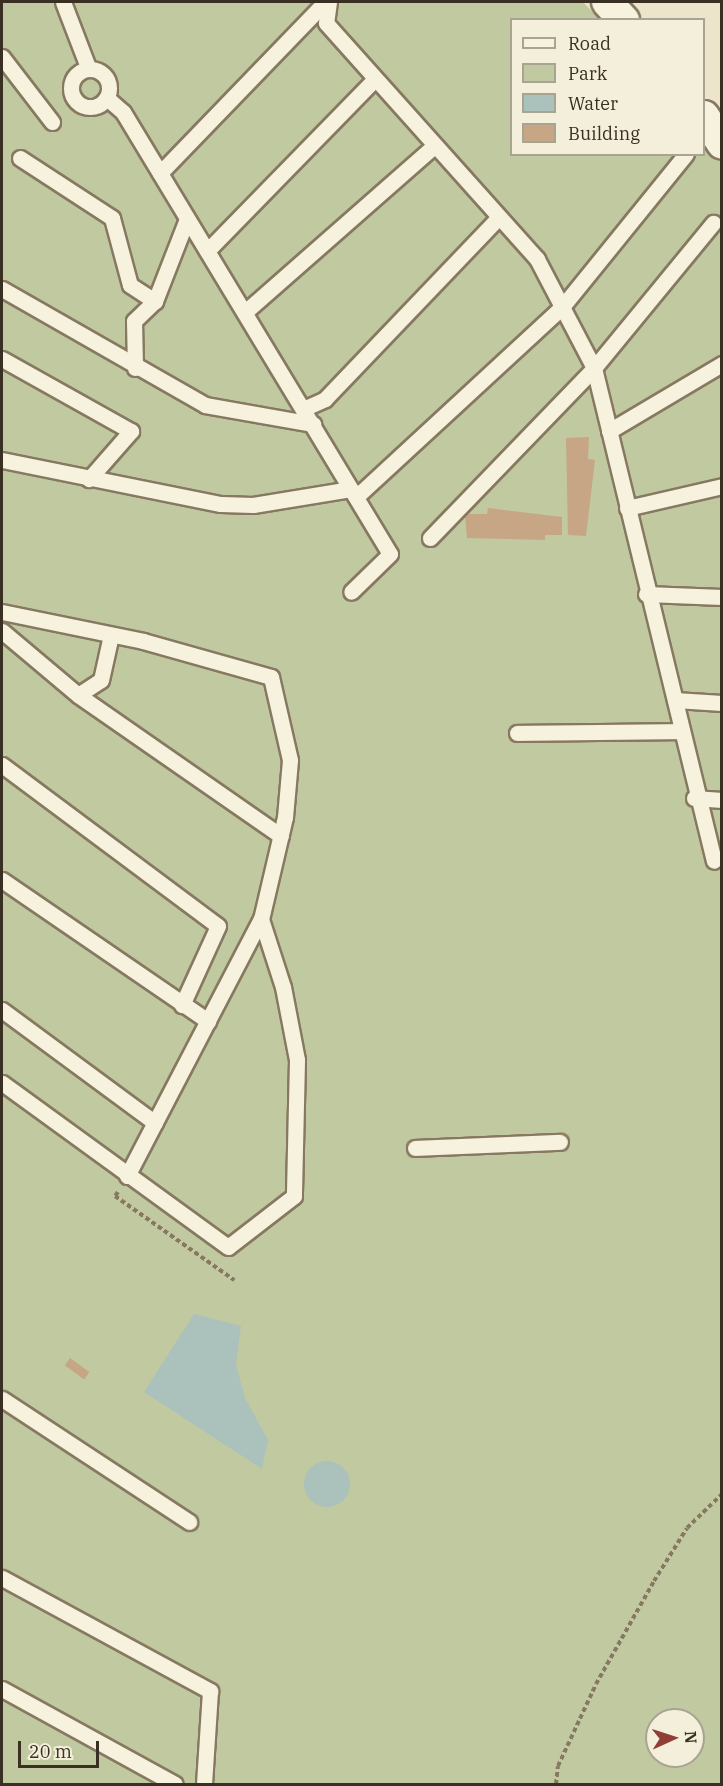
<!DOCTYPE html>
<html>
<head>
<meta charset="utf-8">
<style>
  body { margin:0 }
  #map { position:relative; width:723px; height:1786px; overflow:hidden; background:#ece5cb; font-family:"IBM Plex Serif",serif }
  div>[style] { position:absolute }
  .green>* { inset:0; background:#c0c9a0 }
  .water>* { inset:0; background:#abc1bc }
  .round { border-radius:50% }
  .building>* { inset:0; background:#c6a685; transform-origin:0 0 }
  .path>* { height:4px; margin-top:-2px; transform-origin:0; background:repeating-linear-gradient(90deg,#877961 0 4.5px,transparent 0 7.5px) }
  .roads { filter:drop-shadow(2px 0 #877961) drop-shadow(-2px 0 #877961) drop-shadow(0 2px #877961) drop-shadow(0 -2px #877961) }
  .service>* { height:15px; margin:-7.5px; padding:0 7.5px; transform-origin:7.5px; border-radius:7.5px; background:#f7f2de }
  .service>.ring { margin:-7.5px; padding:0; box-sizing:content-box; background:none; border:15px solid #f7f2de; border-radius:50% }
  .minor>* { height:30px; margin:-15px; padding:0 15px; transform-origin:15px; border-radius:15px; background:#f7f2de }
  span { translate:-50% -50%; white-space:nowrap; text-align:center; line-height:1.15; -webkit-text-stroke:4.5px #f4efda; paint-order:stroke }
  .frame { position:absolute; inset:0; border:3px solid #393023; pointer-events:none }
  .legend { position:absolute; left:510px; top:18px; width:195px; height:138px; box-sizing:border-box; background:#f4efda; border:2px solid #a9a391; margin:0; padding:8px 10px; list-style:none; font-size:18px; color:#393023 }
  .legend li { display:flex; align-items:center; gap:12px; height:30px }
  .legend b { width:30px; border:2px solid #a9a391 }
  .north { position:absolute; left:645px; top:1708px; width:60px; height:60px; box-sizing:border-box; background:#f4efda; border:2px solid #a9a391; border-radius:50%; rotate:87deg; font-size:16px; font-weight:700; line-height:24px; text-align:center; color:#393023 }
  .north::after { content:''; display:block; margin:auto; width:21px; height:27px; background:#913e36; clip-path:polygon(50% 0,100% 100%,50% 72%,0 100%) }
  .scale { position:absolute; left:18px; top:1741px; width:81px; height:27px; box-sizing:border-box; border:3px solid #393023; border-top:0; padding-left:8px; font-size:18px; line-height:21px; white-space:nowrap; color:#393023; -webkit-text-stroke:4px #f4efda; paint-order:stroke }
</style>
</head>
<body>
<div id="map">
  <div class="green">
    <div style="clip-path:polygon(evenodd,2px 2px,583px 2px,599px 19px,512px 20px,512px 154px,704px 154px,704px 136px,721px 145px,721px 1784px,2px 1784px,2px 2px,657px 1720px,693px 1720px,693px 1756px,657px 1756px,657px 1720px)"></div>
  </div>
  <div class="water">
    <div style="clip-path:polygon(194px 1314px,241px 1326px,236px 1365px,245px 1398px,268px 1440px,262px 1469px,144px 1392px)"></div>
    <div class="round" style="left:304px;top:1461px;width:46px;height:46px"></div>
  </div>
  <div class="building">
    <div style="clip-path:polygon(589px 437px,588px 459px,595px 460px,586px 536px,568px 535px,566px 438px)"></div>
    <div style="clip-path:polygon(488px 508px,562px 517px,562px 535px,545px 535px,545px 540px,467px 538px,465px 514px,487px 514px)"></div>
    <div style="left:70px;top:1358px;width:24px;height:9px;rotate:36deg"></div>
  </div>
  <div class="path">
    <div style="left:118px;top:1192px;width:5px;rotate:127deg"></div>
    <div style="left:115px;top:1196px;width:146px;rotate:35.2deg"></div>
    <div style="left:556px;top:1784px;width:18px;rotate:-84deg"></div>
    <div style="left:558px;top:1766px;width:90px;rotate:-65.1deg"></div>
    <div style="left:596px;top:1684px;width:118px;rotate:-60.6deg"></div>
    <div style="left:654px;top:1581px;width:62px;rotate:-58.1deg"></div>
    <div style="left:687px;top:1528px;width:49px;rotate:-44.2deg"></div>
  </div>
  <div class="roads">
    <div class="service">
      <div style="left:63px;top:2px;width:70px;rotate:69deg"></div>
      <div style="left:329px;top:2px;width:21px;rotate:98deg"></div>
      <div style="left:326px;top:23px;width:317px;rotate:48.2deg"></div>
      <div style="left:537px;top:259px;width:123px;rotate:62.4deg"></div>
      <div style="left:594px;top:368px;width:507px;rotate:76.32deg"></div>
      <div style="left:2px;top:57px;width:82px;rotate:52.4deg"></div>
      <div class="ring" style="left:71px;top:69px;width:23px;height:23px"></div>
      <div style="left:108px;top:99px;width:20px;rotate:41deg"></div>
      <div style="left:123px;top:112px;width:516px;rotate:58.86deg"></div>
      <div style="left:390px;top:554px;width:54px;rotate:135.7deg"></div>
      <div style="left:20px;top:158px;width:110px;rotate:33.1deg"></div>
      <div style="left:112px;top:218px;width:69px;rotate:75deg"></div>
      <div style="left:130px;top:285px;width:30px;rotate:33deg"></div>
      <div style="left:160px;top:173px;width:238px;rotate:-46deg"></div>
      <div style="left:207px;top:251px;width:240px;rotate:-45.7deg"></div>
      <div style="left:2px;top:289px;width:234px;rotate:29.7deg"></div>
      <div style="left:205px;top:405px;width:110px;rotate:10deg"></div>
      <div style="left:245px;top:312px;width:250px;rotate:-41.3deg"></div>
      <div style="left:2px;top:359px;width:148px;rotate:29.2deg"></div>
      <div style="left:131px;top:431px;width:64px;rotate:131.2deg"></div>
      <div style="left:135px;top:368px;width:47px;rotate:-91.2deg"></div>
      <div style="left:134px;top:321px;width:29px;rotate:-44deg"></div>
      <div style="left:155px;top:301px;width:88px;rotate:-68.7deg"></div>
      <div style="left:303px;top:409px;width:24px;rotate:-24deg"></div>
      <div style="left:325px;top:399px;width:250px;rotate:-46.3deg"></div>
      <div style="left:609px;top:431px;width:131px;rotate:-30.7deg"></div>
      <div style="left:2px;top:460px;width:223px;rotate:11.4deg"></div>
      <div style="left:221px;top:504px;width:32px;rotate:2deg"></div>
      <div style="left:253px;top:505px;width:99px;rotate:-9.3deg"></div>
      <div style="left:356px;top:497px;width:280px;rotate:-42.7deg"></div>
      <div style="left:562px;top:307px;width:197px;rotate:-51deg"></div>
      <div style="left:627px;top:508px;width:98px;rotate:-13deg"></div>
      <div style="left:430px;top:538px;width:236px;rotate:-46deg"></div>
      <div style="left:594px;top:368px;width:188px;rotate:-50.6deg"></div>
      <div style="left:646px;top:594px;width:76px;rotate:2.3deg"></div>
      <div style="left:2px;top:612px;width:144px;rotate:11.6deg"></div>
      <div style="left:143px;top:641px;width:133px;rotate:15.7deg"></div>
      <div style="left:271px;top:677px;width:85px;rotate:77.1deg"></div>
      <div style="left:290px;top:760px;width:57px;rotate:95deg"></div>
      <div style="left:285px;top:817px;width:105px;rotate:103.2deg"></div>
      <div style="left:261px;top:919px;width:71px;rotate:72.1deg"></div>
      <div style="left:283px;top:987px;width:74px;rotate:79.1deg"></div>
      <div style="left:297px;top:1060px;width:136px;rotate:91.3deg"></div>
      <div style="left:294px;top:1196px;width:83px;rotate:142.3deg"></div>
      <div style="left:228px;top:1247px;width:279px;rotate:-144deg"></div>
      <div style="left:2px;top:631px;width:99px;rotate:40.1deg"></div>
      <div style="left:78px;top:695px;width:27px;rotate:-33deg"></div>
      <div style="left:101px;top:680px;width:46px;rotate:-77.5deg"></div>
      <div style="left:78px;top:695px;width:247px;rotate:34.8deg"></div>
      <div style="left:675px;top:700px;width:47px;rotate:3.7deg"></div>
      <div style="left:517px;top:733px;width:164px;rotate:-0.7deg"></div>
      <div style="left:2px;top:765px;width:269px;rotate:36.7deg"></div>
      <div style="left:218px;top:926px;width:87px;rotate:114.5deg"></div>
      <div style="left:694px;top:798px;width:28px;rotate:4deg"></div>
      <div style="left:2px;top:880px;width:250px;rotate:34.4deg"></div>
      <div style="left:2px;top:1010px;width:190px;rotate:36.4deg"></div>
      <div style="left:415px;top:1148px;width:145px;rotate:-2.4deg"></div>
      <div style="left:127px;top:1176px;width:290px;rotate:-62.5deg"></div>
      <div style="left:2px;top:1399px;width:224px;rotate:33.3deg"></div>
      <div style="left:2px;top:1578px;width:237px;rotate:28.5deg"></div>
      <div style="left:210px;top:1691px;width:93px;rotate:93.7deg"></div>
      <div style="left:2px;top:1689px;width:197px;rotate:28.8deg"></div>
    </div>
    <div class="minor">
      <div style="left:607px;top:2px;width:25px;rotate:47deg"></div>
      <div style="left:704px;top:116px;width:33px;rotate:57deg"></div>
    </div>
  </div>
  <div class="frame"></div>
  <ul class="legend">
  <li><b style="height:8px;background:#f7f2de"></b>Road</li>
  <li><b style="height:16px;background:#c0c9a0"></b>Park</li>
  <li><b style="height:16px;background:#abc1bc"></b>Water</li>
  <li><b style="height:16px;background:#c6a685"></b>Building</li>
  </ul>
  <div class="north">N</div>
  <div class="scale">20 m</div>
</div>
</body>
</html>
